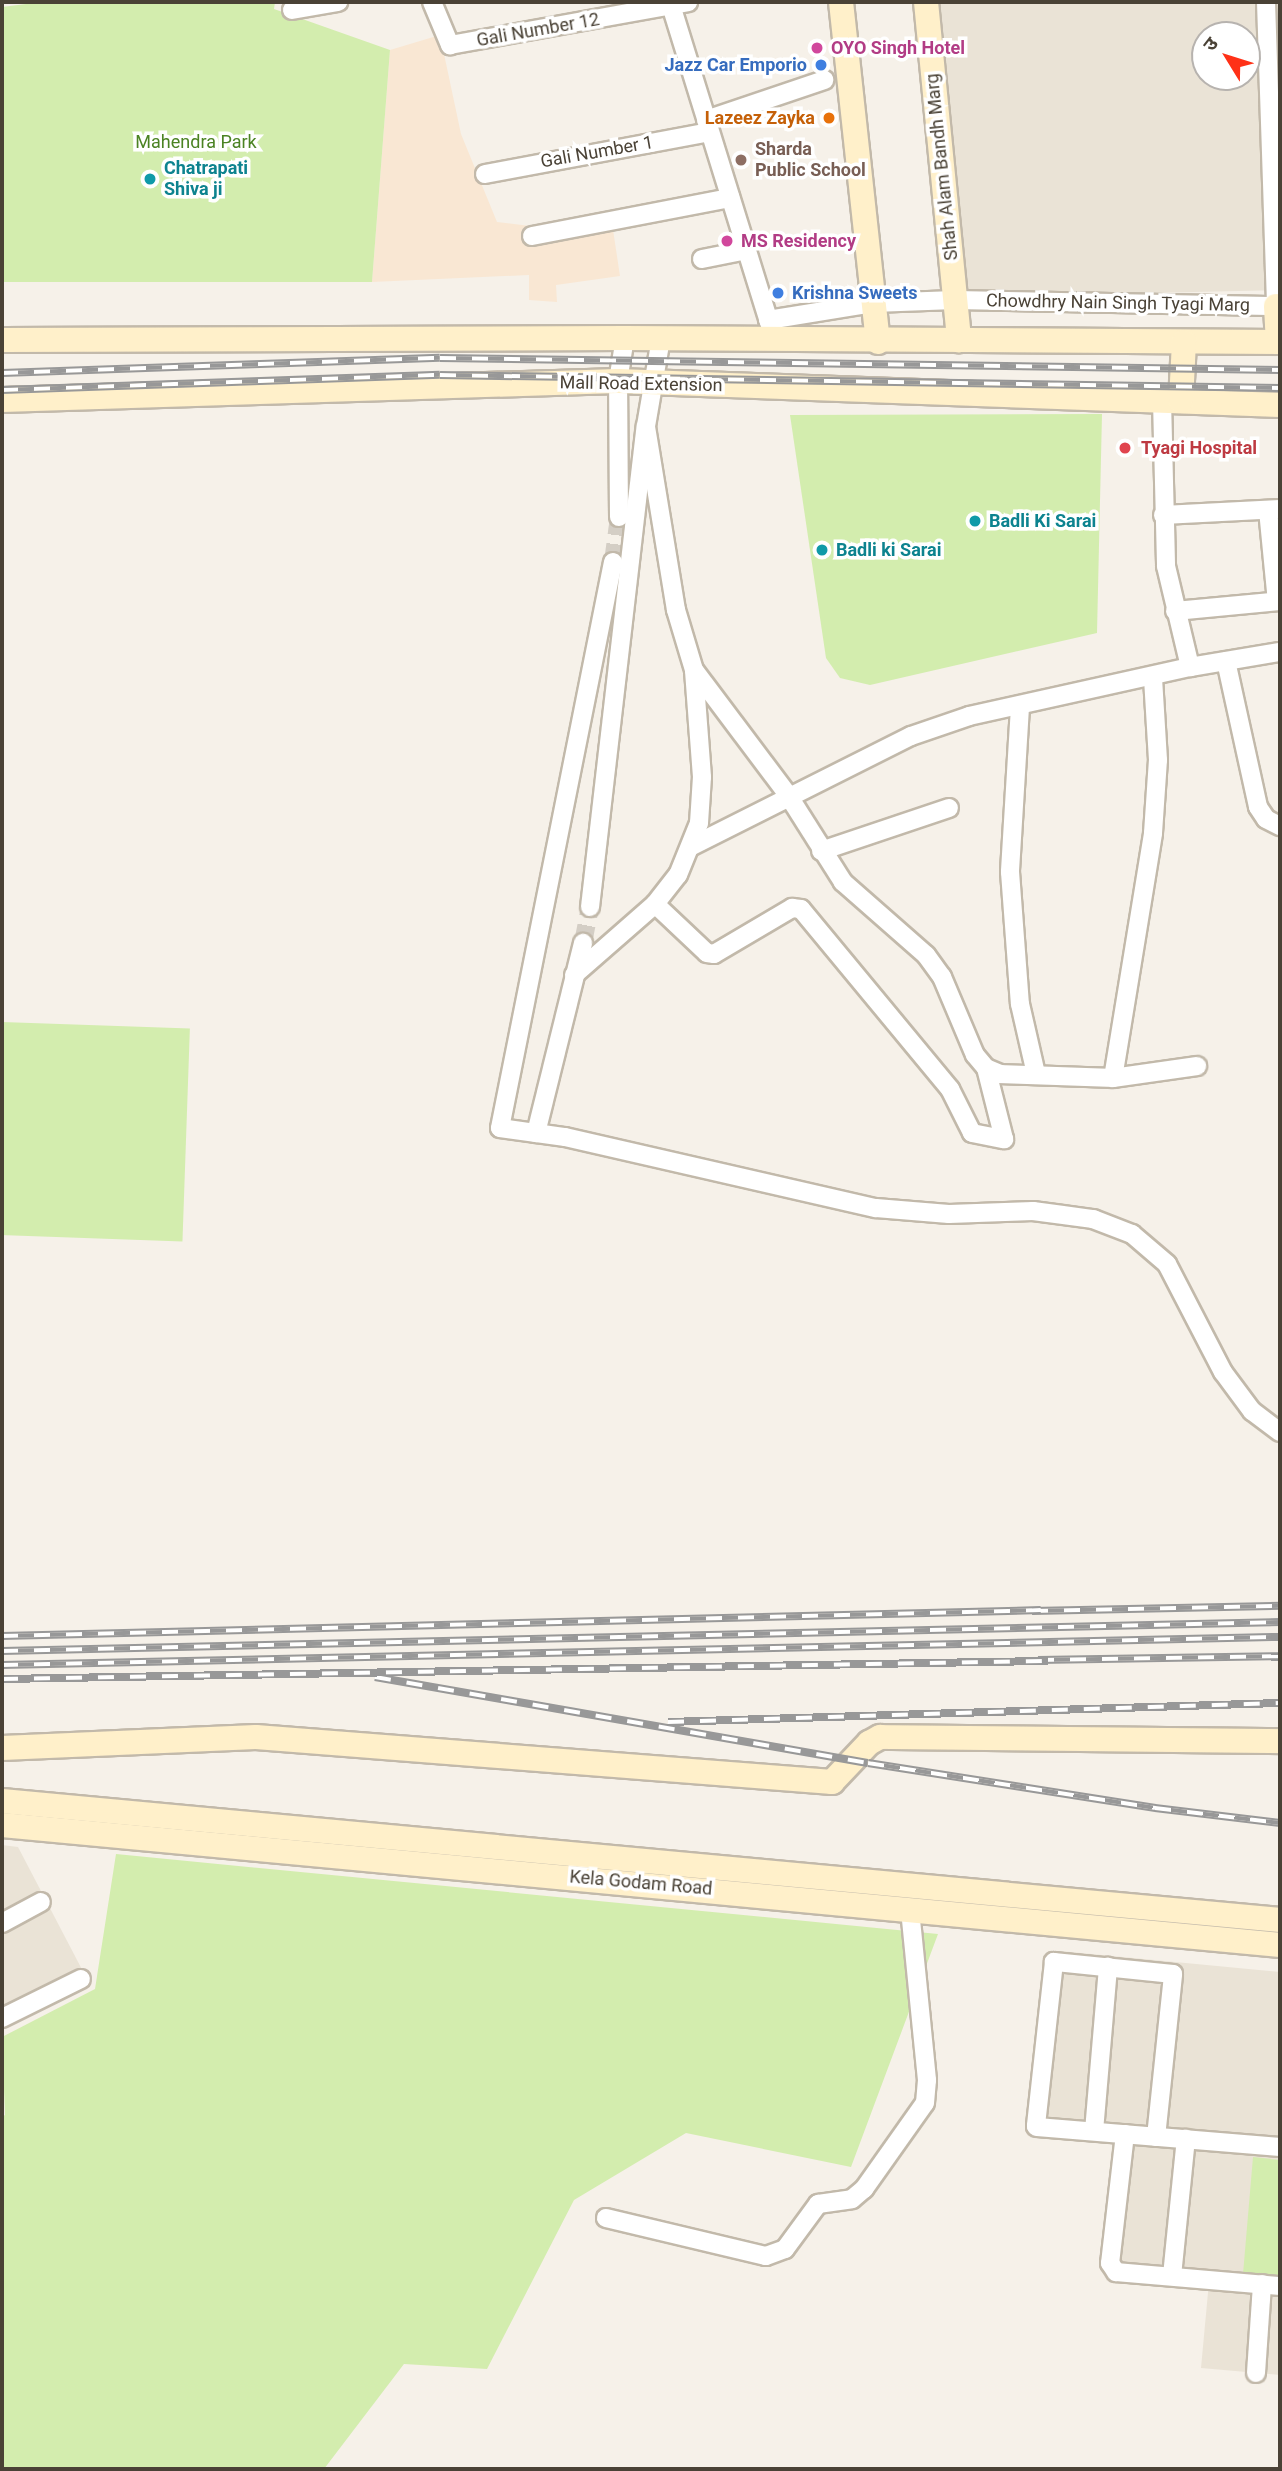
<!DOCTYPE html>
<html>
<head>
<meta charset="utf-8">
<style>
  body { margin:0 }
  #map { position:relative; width:1282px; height:2471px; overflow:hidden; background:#f6f1e9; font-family:Roboto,"Noto Sans Devanagari",sans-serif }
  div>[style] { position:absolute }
  .residential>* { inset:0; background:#eae3d6 }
  .commercial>* { inset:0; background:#f9e7d3 }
  .green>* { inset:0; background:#d3edae; transform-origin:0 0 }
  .street-tunnel>* { height:18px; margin-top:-9px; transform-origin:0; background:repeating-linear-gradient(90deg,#d4cec5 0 18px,transparent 0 27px) }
  .roads { filter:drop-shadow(2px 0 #c2b9aa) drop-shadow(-2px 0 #c2b9aa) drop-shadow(0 2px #c2b9aa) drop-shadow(0 -2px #c2b9aa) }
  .street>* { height:18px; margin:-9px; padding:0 9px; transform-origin:9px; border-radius:9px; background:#fff }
  .secondary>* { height:24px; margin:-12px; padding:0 12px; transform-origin:12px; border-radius:12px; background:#fff0ca }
  .rail>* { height:8px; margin-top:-4px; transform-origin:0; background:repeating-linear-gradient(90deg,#fff 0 16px,#989898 0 32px); box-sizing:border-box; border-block:2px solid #989898 }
  .dots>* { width:19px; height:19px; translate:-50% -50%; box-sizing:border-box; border:4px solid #fff; border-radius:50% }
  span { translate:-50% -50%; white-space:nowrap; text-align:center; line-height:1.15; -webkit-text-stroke:7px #fff; paint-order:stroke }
  .street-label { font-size:18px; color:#4a4236 }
  .hotel-label { font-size:18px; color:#b23c85; font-weight:700 }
  .left { translate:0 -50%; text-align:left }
  .shop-label { font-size:18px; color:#366cbe; font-weight:700 }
  .right { translate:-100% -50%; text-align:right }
  .food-label { font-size:18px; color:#c56008; font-weight:700 }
  .park-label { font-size:18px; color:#4b8323 }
  .education-label { font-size:18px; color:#785e54; font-weight:700 }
  .culture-label { font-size:18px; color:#0d838f; font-weight:700 }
  .health-label { font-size:18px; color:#be3a42; font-weight:700 }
  .frame { position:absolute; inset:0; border:4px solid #4a4236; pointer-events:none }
  .north { position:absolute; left:1191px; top:21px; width:70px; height:70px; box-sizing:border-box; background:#fff; border:2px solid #b7b3af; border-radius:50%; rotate:308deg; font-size:19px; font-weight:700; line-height:28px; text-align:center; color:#4a4236 }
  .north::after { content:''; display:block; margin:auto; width:24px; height:32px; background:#ff3117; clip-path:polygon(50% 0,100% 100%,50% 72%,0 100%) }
</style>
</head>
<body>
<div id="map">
  <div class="residential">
    <div style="clip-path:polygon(evenodd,939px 2px,1280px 2px,1280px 290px,967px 297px,939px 2px,1205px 35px,1247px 35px,1247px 77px,1205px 77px,1205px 35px)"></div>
    <div style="clip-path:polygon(2px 1845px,18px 1847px,88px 1981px,2px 2025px)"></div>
    <div style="clip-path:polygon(1060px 1951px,1280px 1972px,1280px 2375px,1201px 2368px,1210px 2271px,1121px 2262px,1134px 2127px,1043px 2119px)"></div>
  </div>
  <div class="commercial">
    <div style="clip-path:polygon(440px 35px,461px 134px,497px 222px,530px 226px,530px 240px,612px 223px,620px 276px,556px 285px,557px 302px,529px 300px,529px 275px,372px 282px,390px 50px)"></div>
  </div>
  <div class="green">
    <div style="clip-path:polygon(42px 2px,275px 2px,274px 9px,390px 50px,372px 282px,2px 282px,2px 7px)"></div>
    <div style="clip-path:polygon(1102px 414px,1097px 633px,870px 685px,840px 678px,826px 658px,790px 415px)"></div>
    <div style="left:2px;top:1022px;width:188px;height:213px;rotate:2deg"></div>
    <div style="clip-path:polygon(116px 1854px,938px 1934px,851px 2167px,686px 2133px,574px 2200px,487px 2369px,404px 2364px,324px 2469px,2px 2469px,2px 2117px,5px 2115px,2px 2037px,95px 1989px)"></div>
    <div style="clip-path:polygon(1253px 2157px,1280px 2160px,1280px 2277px,1243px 2274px)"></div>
  </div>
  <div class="street-tunnel">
    <div style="left:613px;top:562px;width:45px;rotate:-82.4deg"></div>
    <div style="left:583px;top:943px;width:37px;rotate:-79deg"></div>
  </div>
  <div class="roads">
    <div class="street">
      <div style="left:432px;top:2px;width:47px;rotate:67.3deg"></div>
      <div style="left:450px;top:45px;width:242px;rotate:-10.2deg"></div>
      <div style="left:670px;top:2px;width:344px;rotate:72.8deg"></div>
      <div style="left:1266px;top:2px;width:304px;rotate:88.1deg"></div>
      <div style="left:292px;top:10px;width:47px;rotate:-9.9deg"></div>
      <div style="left:706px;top:120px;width:125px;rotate:-18.7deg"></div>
      <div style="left:485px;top:174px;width:228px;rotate:-10.6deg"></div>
      <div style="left:532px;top:236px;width:202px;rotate:-10.9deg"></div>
      <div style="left:702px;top:259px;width:46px;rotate:-11.3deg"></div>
      <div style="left:768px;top:320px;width:106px;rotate:-9.2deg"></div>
      <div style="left:873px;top:303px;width:82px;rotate:-2.1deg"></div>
      <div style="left:955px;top:300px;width:325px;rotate:1.1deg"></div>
      <div style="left:1162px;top:400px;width:166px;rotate:88.6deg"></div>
      <div style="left:1166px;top:566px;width:104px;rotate:76.6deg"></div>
      <div style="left:1268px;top:510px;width:91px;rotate:84.4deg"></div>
      <div style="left:1163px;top:515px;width:117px;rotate:-2.9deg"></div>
      <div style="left:619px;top:517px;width:136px;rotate:-90.4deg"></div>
      <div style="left:618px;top:381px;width:44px;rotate:-80.8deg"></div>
      <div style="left:613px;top:562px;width:577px;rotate:101.29deg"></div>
      <div style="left:500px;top:1128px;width:66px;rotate:7.9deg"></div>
      <div style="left:565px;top:1137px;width:319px;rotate:12.9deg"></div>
      <div style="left:876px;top:1208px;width:73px;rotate:4.7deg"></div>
      <div style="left:949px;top:1214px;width:84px;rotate:-2deg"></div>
      <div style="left:1033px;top:1211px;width:61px;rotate:7.6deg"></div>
      <div style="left:1093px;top:1219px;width:42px;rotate:21deg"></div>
      <div style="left:1132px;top:1234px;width:46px;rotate:40.6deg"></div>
      <div style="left:1167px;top:1264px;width:122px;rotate:62.6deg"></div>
      <div style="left:1223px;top:1372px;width:49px;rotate:53.4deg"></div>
      <div style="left:1252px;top:1411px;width:35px;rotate:37deg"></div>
      <div style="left:1175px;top:611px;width:105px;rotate:-5.4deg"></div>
      <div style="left:1226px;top:661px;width:149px;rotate:77.6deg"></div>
      <div style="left:1258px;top:807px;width:14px;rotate:56deg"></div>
      <div style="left:1266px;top:819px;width:16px;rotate:27deg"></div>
      <div style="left:1020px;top:707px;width:165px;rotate:93.5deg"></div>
      <div style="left:1010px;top:872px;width:132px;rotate:85.7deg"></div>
      <div style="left:1020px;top:1004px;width:72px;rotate:77.1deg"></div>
      <div style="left:692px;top:846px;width:245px;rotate:-26.7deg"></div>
      <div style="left:911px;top:736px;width:61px;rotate:-19deg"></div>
      <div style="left:969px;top:716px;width:226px;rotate:-12.5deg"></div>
      <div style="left:1190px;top:667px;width:91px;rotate:-9.5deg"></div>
      <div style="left:821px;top:851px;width:135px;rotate:-18.6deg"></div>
      <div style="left:655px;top:904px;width:71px;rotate:43.3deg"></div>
      <div style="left:707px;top:953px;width:7px;rotate:8deg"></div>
      <div style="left:714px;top:954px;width:91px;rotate:-30.5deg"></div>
      <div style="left:792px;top:908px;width:9px;rotate:6deg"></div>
      <div style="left:801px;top:909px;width:234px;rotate:50.4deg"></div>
      <div style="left:950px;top:1089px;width:49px;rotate:63.4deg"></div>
      <div style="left:972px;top:1133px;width:33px;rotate:11deg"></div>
      <div style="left:1004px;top:1139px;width:73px;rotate:-104.2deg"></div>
      <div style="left:986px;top:1068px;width:17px;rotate:-130deg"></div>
      <div style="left:975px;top:1055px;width:85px;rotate:-112.9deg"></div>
      <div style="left:942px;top:977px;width:27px;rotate:-126deg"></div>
      <div style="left:926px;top:955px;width:111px;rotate:-138.7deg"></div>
      <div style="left:843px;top:882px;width:103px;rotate:-122.3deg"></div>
      <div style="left:788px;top:795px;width:156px;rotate:-126.9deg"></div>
      <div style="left:590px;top:907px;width:484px;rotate:-83.4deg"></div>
      <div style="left:646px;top:426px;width:89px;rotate:-80.3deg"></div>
      <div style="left:574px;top:975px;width:108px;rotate:-41.2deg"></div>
      <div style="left:655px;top:904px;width:37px;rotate:-52deg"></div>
      <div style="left:678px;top:875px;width:56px;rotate:-68deg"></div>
      <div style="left:699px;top:823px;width:46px;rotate:-86.3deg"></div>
      <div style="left:702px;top:777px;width:107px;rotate:-94.3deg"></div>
      <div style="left:694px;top:670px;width:63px;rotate:-106.7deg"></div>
      <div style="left:676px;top:610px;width:186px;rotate:-99.3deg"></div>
      <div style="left:986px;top:1068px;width:15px;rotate:23deg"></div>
      <div style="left:1000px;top:1074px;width:113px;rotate:2deg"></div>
      <div style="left:1113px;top:1078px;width:248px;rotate:-80.7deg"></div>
      <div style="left:1153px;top:833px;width:73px;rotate:-86.1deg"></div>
      <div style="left:1158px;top:760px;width:82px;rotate:-93.5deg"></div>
      <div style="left:1113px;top:1078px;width:85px;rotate:-8.1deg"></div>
      <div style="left:536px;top:1133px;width:196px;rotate:-76.1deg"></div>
      <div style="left:2px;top:1923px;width:44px;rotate:-28.3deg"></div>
      <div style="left:2px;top:2018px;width:88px;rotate:-26.3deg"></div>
      <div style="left:1094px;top:2131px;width:165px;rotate:-85.1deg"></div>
      <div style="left:1125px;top:2134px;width:130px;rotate:96.6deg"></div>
      <div style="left:1110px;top:2263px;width:11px;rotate:56deg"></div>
      <div style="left:1116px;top:2272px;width:165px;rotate:4.9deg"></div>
      <div style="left:1156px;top:2137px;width:164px;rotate:-84deg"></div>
      <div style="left:1173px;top:1974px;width:120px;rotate:-174.2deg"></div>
      <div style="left:1054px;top:1962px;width:165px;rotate:96.3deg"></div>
      <div style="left:1036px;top:2126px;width:1px;rotate:45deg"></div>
      <div style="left:1037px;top:2127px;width:244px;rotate:4.7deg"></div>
      <div style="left:606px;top:2218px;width:164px;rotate:13.4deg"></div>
      <div style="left:766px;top:2256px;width:20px;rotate:-20deg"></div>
      <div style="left:785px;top:2249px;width:56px;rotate:-53.7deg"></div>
      <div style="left:818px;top:2204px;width:34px;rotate:-8deg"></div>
      <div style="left:852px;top:2199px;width:16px;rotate:-40deg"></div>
      <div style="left:864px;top:2189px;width:105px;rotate:-54.7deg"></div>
      <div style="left:925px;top:2103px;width:23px;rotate:-85deg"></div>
      <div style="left:927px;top:2080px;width:172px;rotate:-95.7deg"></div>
      <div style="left:1172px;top:2276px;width:138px;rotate:-84.2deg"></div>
      <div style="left:1256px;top:2373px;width:89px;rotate:-86.1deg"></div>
    </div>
    <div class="secondary">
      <div style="left:841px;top:2px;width:342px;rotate:83.8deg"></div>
      <div style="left:926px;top:2px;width:340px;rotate:84.4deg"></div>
      <div style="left:1276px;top:306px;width:36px;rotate:87deg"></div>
      <div style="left:2px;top:340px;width:623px;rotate:-0.18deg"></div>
      <div style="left:625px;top:338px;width:655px;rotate:0.35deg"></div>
      <div style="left:2px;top:400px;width:616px;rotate:-1.77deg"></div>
      <div style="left:618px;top:381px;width:662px;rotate:2.08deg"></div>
      <div style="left:1181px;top:401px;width:59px;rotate:-87.1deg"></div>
      <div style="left:2px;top:1748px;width:254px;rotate:-2.5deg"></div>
      <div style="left:256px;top:1737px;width:578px;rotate:4.47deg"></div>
      <div style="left:832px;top:1782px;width:54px;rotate:-46.5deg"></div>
      <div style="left:869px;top:1743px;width:13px;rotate:-29deg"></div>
      <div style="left:880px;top:1737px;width:400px;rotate:0.6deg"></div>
      <div style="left:2px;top:1801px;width:1284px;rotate:5.32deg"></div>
      <div style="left:2px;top:1825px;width:1284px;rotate:5.36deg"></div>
    </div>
  </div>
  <div class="rail">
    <div style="left:2px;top:373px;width:438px;rotate:-2deg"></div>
    <div style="left:440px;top:358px;width:840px;rotate:0.82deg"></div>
    <div style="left:2px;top:390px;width:438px;rotate:-2deg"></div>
    <div style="left:440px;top:375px;width:840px;rotate:0.89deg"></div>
    <div style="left:1032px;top:1611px;width:248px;rotate:-1.2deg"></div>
    <div style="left:2px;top:1636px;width:1039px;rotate:-1.43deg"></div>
    <div style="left:2px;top:1651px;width:1278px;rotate:-1.3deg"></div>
    <div style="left:1038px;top:1660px;width:242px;rotate:-0.9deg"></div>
    <div style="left:2px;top:1665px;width:1278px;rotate:-1.26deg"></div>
    <div style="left:375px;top:1677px;width:500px;rotate:9.9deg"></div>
    <div style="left:868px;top:1763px;width:291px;rotate:8.9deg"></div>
    <div style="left:1155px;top:1808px;width:126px;rotate:6.8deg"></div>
    <div style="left:2px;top:1679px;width:1046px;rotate:-0.99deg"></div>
    <div style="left:668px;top:1722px;width:612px;rotate:-1.78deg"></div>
  </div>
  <div class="dots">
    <div style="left:817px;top:48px;background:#d1479c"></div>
    <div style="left:821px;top:65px;background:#3f7fe0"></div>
    <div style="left:829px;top:118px;background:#e8710a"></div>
    <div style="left:741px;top:160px;background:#8d6e63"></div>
    <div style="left:150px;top:179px;background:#0f9aa8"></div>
    <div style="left:727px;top:241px;background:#d1479c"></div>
    <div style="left:778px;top:293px;background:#3f7fe0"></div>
    <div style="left:1125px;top:448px;background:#e0444e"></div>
    <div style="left:975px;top:521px;background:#0f9aa8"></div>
    <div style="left:822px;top:550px;background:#0f9aa8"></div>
  </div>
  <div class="street-label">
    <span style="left:538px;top:30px;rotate:-10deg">Gali Number 12</span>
    <span style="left:597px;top:152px;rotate:-10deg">Gali Number 1</span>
    <span style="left:942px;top:167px;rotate:-96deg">Shah Alam Bandh Marg</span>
    <span style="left:1118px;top:303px;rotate:1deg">Chowdhry Nain Singh Tyagi Marg</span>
    <span style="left:641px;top:384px;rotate:1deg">Mall Road Extension</span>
    <span style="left:641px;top:1883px;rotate:5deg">Kela Godam Road</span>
  </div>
  <div class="hotel-label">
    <span class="left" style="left:831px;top:48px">OYO Singh Hotel</span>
    <span class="left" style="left:741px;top:241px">MS Residency</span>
  </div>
  <div class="shop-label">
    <span class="right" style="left:807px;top:65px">Jazz Car Emporio</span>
    <span class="left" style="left:792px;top:293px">Krishna Sweets</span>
  </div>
  <div class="food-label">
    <span class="right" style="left:815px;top:118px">Lazeez Zayka</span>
  </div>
  <div class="park-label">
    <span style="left:196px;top:142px">Mahendra Park</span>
  </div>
  <div class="education-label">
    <span class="left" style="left:755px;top:160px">Sharda<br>Public School</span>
  </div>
  <div class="culture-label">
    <span class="left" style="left:164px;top:179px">Chatrapati<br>Shiva ji</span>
    <span class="left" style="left:989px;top:521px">Badli Ki Sarai</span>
    <span class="left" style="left:836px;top:550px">Badli ki Sarai</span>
  </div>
  <div class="health-label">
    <span class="left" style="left:1141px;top:448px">Tyagi Hospital</span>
  </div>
  <div class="frame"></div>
  <div class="north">उ</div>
</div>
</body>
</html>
